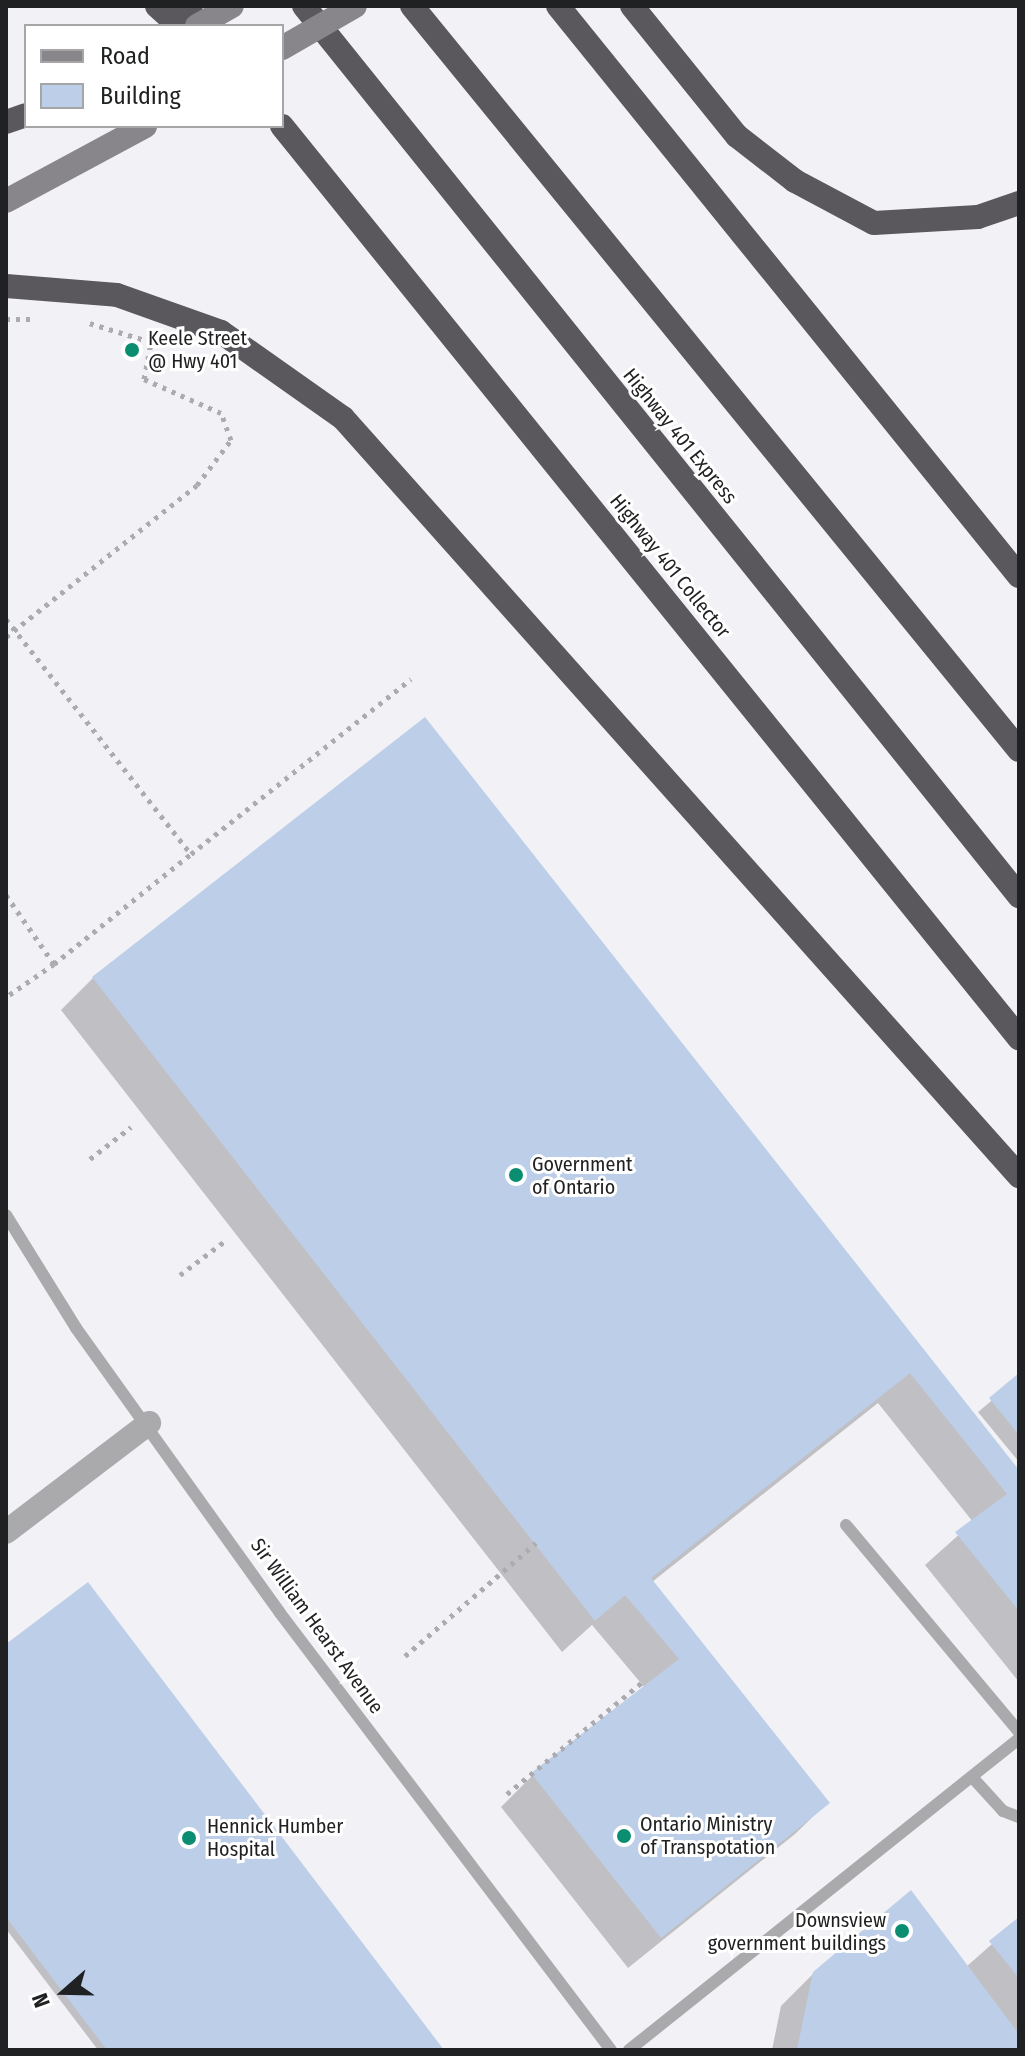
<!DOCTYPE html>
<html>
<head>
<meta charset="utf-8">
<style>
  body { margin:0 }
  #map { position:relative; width:1025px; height:2056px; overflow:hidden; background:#f1f1f6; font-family:"Fira Sans Condensed",sans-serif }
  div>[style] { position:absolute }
  .shadow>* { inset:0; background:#0003 }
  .building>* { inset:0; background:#bdcee9 }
  .path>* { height:5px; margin-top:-2.5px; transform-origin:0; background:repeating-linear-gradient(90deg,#acacb0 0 4px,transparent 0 10px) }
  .lane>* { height:12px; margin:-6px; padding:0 6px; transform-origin:6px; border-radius:6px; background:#aaa9ab }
  .street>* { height:24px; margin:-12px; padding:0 12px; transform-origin:12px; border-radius:12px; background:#aaa9ab }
  .secondary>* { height:24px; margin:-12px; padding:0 12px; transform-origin:12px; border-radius:12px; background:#88868a }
  .highway>* { height:24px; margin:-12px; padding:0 12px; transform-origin:12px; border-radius:12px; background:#5a585d }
  .secondary-bridge>* { height:24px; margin:-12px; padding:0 12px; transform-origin:12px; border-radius:12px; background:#88868a }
  .dots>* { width:22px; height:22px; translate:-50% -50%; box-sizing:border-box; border:4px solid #fff; border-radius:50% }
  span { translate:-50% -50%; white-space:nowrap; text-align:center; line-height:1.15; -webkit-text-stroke:6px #fff; paint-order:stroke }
  .poi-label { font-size:20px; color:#202122 }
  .left { translate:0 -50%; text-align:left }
  .right { translate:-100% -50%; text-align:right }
  .street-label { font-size:20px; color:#202122 }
  .frame { position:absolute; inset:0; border:8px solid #202122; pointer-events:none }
  .legend { position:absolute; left:24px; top:24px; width:260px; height:104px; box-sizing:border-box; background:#fff; border:2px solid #a6a6a7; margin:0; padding:10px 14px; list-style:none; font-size:24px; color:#202122 }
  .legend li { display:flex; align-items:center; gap:16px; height:40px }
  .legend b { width:40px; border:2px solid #a6a6a7 }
  .north { position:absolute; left:24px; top:1952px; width:80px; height:80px; -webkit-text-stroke:6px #fff; paint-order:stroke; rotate:250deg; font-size:22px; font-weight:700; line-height:32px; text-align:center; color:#202122 }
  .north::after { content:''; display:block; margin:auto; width:28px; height:36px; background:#202122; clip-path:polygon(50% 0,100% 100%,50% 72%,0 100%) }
</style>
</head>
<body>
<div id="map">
  <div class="shadow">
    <div style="clip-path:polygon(424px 719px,1019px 1474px,1019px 1682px,925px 1565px,973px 1522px,878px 1403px,652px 1582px,827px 1803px,795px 1834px,628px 1968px,501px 1807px,533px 1775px,645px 1688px,592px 1625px,562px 1652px,61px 1010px,93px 978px)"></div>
    <div style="clip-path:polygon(1019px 1378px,1019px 1462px,978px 1412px)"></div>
    <div style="clip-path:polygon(6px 1646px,441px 2050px,98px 2050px,6px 1929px)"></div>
    <div style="clip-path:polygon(1019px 1920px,1019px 2050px,772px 2050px,781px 2006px,814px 1973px,966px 1967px)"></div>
  </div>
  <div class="building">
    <div style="clip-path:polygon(425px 717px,1019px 1470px,1019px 1611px,955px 1532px,1007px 1494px,910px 1373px,651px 1578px,830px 1803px,661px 1938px,531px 1773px,679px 1659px,625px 1595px,595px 1621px,92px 977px)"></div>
    <div style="clip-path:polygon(1019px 1373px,1019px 1435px,989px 1398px)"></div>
    <div style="clip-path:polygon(88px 1582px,444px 2050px,107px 2050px,6px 1917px,6px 1644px)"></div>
    <div style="clip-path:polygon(911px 1890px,1019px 2034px,1019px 2050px,797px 2050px,813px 1972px)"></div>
    <div style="clip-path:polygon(1019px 1917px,1019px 1978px,989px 1941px)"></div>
  </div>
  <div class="path">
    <div style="left:6px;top:319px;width:27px"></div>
    <div style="left:6px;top:619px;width:299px;rotate:51.8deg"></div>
    <div style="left:191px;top:854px;width:281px;rotate:-38.5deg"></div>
    <div style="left:6px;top:637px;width:244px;rotate:-38.5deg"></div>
    <div style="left:197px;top:485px;width:56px;rotate:-52.9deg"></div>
    <div style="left:231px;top:440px;width:29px;rotate:-110deg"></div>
    <div style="left:221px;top:413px;width:84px;rotate:-156.2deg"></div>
    <div style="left:144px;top:379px;width:38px;rotate:-79deg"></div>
    <div style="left:151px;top:342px;width:68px;rotate:-162.9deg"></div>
    <div style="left:6px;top:895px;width:84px;rotate:55.2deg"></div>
    <div style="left:54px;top:964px;width:58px;rotate:145.5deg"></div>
    <div style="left:54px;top:964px;width:176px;rotate:-38.8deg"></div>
    <div style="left:90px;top:1159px;width:52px;rotate:-38deg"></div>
    <div style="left:180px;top:1275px;width:56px;rotate:-37.1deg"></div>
    <div style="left:405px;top:1656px;width:173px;rotate:-40.8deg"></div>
    <div style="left:507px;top:1794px;width:179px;rotate:-39.6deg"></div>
  </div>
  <div class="lane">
    <div style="left:6px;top:1215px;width:133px;rotate:58.2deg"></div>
    <div style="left:76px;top:1328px;width:350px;rotate:54.4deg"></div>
    <div style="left:280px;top:1613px;width:548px;rotate:52.86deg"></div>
    <div style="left:846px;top:1525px;width:270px;rotate:50.1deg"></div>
    <div style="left:972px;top:1777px;width:46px;rotate:47.6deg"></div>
    <div style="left:1003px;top:1811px;width:17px;rotate:21deg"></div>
    <div style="left:629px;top:2050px;width:499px;rotate:-38.6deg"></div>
  </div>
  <div class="street">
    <div style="left:6px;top:1532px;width:180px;rotate:-37.3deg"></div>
  </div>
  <div class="secondary">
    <div style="left:6px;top:201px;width:158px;rotate:-28.3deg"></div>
  </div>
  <div class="highway">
    <div style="left:157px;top:6px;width:30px;rotate:42deg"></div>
    <div style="left:185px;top:6px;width:26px;rotate:51deg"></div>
    <div style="left:304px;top:6px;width:1142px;rotate:51.22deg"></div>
    <div style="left:412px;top:6px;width:960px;rotate:50.79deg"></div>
    <div style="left:558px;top:6px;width:733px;rotate:51.04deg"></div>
    <div style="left:632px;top:6px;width:167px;rotate:51.1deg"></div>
    <div style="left:737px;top:136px;width:73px;rotate:37.8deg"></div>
    <div style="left:795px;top:181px;width:89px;rotate:28deg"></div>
    <div style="left:874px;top:223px;width:104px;rotate:-3.3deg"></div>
    <div style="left:978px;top:217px;width:43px;rotate:-18.9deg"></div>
    <div style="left:6px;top:122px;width:21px;rotate:-19deg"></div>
    <div style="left:282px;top:126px;width:1173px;rotate:51.06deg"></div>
    <div style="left:6px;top:286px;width:111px;rotate:4.6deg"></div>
    <div style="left:117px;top:295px;width:110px;rotate:19.6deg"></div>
    <div style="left:221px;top:332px;width:149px;rotate:35.2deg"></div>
    <div style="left:343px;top:418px;width:1016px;rotate:48.27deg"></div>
  </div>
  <div class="secondary-bridge">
    <div style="left:197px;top:26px;width:40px;rotate:-29.7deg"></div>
    <div style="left:282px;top:48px;width:84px;rotate:-29.9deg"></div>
  </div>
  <div class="dots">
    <div style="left:132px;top:350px;background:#0b8d72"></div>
    <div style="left:516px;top:1175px;background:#0b8d72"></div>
    <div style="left:624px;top:1836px;background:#0b8d72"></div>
    <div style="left:189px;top:1838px;background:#0b8d72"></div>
    <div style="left:902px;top:1931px;background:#0b8d72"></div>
  </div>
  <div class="poi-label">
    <span class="left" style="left:148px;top:350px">Keele Street<br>@ Hwy 401</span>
    <span class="left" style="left:532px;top:1176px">Government<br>of Ontario</span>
    <span class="left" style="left:640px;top:1836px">Ontario Ministry<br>of Transpotation</span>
    <span class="left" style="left:207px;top:1838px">Hennick Humber<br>Hospital</span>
    <span class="right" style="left:886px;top:1932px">Downsview<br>government buildings</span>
  </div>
  <div class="street-label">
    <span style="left:680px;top:436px;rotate:51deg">Highway 401 Express</span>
    <span style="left:670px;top:566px;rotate:51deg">Highway 401 Collector</span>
    <span style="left:317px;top:1626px;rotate:54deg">Sir William Hearst Avenue</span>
  </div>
  <div class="frame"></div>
  <ul class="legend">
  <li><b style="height:10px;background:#88868a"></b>Road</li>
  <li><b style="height:22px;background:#bdcee9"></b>Building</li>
  </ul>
  <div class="north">N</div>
</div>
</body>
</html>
